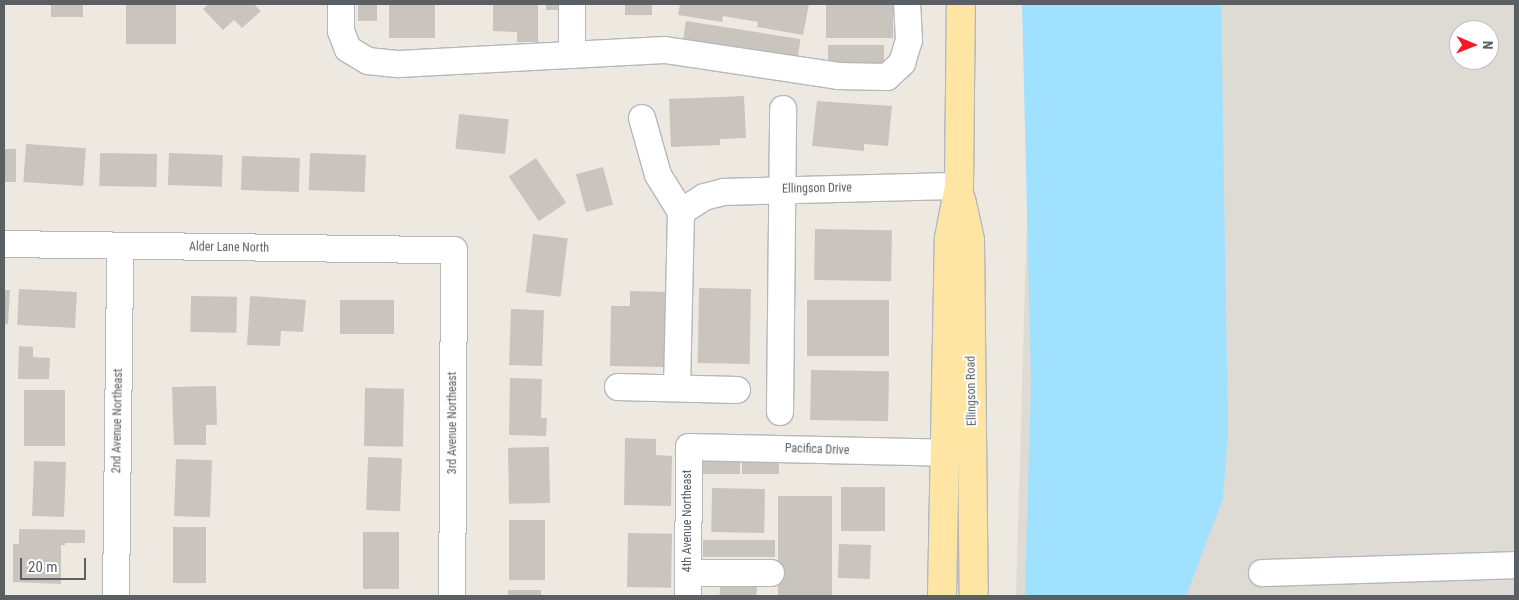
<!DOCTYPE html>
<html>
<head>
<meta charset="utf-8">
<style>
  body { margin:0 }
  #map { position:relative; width:1519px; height:600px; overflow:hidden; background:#eee9e0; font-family:"Roboto Condensed",sans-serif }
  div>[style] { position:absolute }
  .industrial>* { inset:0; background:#dedbd5 }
  .water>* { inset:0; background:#9fe1ff }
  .building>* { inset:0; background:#c9c4bd; transform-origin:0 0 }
  .roads { filter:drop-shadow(1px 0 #b3b8bd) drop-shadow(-1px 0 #b3b8bd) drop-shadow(0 1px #b3b8bd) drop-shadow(0 -1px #b3b8bd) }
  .minor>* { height:26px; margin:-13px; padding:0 13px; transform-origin:13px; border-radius:13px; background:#fff }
  .major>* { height:28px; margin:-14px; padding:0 14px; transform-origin:14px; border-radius:14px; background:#ffe5a4 }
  span { translate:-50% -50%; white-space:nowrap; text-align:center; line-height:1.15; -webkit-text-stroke:4px #fff; paint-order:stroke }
  .street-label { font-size:12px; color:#595f63 }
  .frame { position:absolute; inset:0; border:5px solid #595f63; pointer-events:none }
  .north { position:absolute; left:1449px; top:20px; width:50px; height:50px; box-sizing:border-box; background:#fff; border:1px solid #bdbfc1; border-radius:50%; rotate:91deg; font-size:14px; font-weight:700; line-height:20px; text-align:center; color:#595f63 }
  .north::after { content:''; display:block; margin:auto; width:18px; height:22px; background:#fb1923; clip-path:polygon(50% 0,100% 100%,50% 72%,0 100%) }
  .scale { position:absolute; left:20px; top:558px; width:66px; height:22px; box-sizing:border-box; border:2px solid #595f63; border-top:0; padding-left:6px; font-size:15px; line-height:18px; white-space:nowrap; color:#595f63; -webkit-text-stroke:4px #fff; paint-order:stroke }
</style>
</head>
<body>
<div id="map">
  <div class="industrial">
    <div style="clip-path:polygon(evenodd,1033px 4px,1515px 4px,1515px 596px,1016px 596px,1033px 4px,1459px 30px,1489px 30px,1489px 60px,1459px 60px,1459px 30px)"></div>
  </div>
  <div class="water">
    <div style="clip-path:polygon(1022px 4px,1221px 4px,1228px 432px,1223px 499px,1186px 596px,1025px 596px,1031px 380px)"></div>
  </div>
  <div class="building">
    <div style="left:51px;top:4px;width:32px;height:13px"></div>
    <div style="left:126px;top:4px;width:50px;height:40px"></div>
    <div style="clip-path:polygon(209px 4px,254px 4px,261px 11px,242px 28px,234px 20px,223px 30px,203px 9px)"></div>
    <div style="left:358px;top:4px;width:19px;height:17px"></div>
    <div style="left:389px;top:4px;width:46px;height:34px"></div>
    <div style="clip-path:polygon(493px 4px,538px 4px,538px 42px,517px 42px,517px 32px,493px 31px)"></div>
    <div style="left:546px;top:4px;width:18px;height:6px"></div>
    <div style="left:625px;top:4px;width:27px;height:11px"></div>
    <div style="clip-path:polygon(680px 4px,809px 4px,803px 35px,757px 27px,758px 22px,723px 16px,722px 22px,678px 15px)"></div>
    <div style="left:826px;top:4px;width:67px;height:34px"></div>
    <div style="left:686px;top:21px;width:116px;height:19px;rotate:9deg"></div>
    <div style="left:828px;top:45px;width:56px;height:19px"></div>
    <div style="clip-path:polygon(744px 96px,746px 138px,720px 139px,720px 145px,671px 147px,669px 99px)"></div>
    <div style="clip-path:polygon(817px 101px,892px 106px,888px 146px,864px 144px,864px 151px,812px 146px)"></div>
    <div style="left:459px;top:114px;width:50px;height:35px;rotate:6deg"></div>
    <div style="left:26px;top:144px;width:60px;height:38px;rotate:4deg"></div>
    <div style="left:4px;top:149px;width:12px;height:33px"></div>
    <div style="left:100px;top:153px;width:57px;height:33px;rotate:1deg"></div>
    <div style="left:169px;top:153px;width:54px;height:32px;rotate:2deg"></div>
    <div style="left:310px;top:153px;width:56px;height:37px;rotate:2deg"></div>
    <div style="left:242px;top:156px;width:58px;height:34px;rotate:2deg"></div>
    <div style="left:536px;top:158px;width:54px;height:33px;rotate:56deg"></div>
    <div style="left:603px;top:167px;width:39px;height:28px;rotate:75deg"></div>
    <div style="left:815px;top:229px;width:77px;height:51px;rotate:1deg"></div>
    <div style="left:533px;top:234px;width:35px;height:59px;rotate:7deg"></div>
    <div style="left:699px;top:288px;width:52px;height:75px;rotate:1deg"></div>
    <div style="left:19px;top:289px;width:58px;height:36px;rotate:3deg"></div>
    <div style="clip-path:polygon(4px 290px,10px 290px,8px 324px,4px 324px)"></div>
    <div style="clip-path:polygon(630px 291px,669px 292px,668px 367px,610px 366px,611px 306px,630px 306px)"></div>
    <div style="left:191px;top:296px;width:46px;height:36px;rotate:1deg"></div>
    <div style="clip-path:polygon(250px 296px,306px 300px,303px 332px,281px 331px,280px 346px,247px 345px)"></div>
    <div style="left:340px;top:300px;width:54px;height:34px"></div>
    <div style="left:807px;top:300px;width:82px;height:56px"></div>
    <div style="left:511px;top:309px;width:33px;height:56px;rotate:2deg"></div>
    <div style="clip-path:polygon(19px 346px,33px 347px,33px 357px,50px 358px,49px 379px,18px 379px)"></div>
    <div style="left:811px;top:370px;width:78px;height:50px;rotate:1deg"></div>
    <div style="clip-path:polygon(510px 378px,542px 379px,541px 418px,547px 418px,546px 436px,509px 435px)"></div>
    <div style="clip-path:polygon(216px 386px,217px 425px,206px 425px,206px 445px,174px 445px,172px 387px)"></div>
    <div style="left:365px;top:388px;width:39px;height:58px;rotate:1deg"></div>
    <div style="left:24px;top:390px;width:41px;height:56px"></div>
    <div style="clip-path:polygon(625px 438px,656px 439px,656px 455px,672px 456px,671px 506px,624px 505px)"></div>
    <div style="left:549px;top:447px;width:56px;height:41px;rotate:89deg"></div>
    <div style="left:703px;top:456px;width:37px;height:18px"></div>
    <div style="left:742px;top:456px;width:37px;height:18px"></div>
    <div style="left:368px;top:457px;width:34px;height:53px;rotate:2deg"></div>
    <div style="left:176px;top:459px;width:36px;height:57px;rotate:2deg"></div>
    <div style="left:34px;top:461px;width:32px;height:55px;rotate:2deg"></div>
    <div style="left:841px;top:487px;width:44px;height:44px"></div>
    <div style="left:712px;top:488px;width:53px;height:44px;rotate:1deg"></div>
    <div style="left:778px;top:496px;width:54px;height:100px"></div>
    <div style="left:509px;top:520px;width:36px;height:60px"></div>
    <div style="left:173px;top:527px;width:33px;height:56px"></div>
    <div style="clip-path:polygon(19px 529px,85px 530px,85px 543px,65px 543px,65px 545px,61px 545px,61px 584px,13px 582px,13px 544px,19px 544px)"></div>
    <div style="left:363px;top:532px;width:36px;height:57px"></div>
    <div style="left:628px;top:533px;width:44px;height:54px;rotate:1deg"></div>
    <div style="left:703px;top:540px;width:72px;height:17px"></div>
    <div style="left:839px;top:544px;width:32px;height:34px;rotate:2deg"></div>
    <div style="left:720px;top:584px;width:37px;height:12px;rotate:2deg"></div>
    <div style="left:508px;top:590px;width:33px;height:6px"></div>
  </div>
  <div class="roads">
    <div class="minor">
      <div style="left:341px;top:4px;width:27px;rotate:90deg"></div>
      <div style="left:341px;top:31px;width:19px;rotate:69deg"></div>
      <div style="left:348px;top:49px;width:23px;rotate:31deg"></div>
      <div style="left:368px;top:61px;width:31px;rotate:6deg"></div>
      <div style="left:399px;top:64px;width:266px;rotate:-3deg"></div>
      <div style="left:665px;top:50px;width:175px;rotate:8.5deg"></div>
      <div style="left:838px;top:76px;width:49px;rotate:1.2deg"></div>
      <div style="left:887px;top:77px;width:21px;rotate:-43deg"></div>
      <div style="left:902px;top:63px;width:24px;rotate:-73deg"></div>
      <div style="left:909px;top:40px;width:36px;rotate:-93deg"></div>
      <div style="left:572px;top:55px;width:51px;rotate:-90deg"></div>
      <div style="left:642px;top:118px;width:59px;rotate:74.3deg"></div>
      <div style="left:658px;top:175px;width:44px;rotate:58.1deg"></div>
      <div style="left:681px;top:212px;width:176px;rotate:91.3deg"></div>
      <div style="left:681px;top:212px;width:27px;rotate:-33deg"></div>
      <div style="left:704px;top:197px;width:21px;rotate:-14deg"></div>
      <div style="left:724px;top:192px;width:235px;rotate:-1.5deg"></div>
      <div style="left:4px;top:244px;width:450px;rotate:0.8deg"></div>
      <div style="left:454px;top:250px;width:346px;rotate:90.3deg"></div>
      <div style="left:618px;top:387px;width:119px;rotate:1.4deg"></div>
      <div style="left:780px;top:412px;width:303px;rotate:-89.4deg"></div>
      <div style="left:688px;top:573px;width:83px"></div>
      <div style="left:1262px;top:573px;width:253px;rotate:-1.8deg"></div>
      <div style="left:116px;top:596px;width:349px;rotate:-89.3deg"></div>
      <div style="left:688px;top:596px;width:149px;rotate:-89.6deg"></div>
      <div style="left:689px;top:447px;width:256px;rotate:1.3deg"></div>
    </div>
    <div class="major">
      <div style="left:961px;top:199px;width:42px;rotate:77.6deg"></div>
      <div style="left:970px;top:240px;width:356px;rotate:89.4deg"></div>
      <div style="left:942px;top:596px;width:358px;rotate:-88.9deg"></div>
      <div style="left:949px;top:238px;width:53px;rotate:-79.1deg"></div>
      <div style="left:959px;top:186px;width:182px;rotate:-89.4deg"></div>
    </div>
  </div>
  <div class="street-label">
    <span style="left:817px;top:189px;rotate:-1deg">Ellingson Drive</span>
    <span style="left:229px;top:248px;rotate:1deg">Alder Lane North</span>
    <span style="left:972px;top:391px;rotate:-91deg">Ellingson Road</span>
    <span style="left:118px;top:421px;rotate:-89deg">2nd Avenue Northeast</span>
    <span style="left:453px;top:423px;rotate:-90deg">3rd Avenue Northeast</span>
    <span style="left:817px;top:450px;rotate:2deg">Pacifica Drive</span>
    <span style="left:688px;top:521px;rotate:-90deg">4th Avenue Northeast</span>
  </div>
  <div class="frame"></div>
  <div class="north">N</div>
  <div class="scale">20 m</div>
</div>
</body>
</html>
